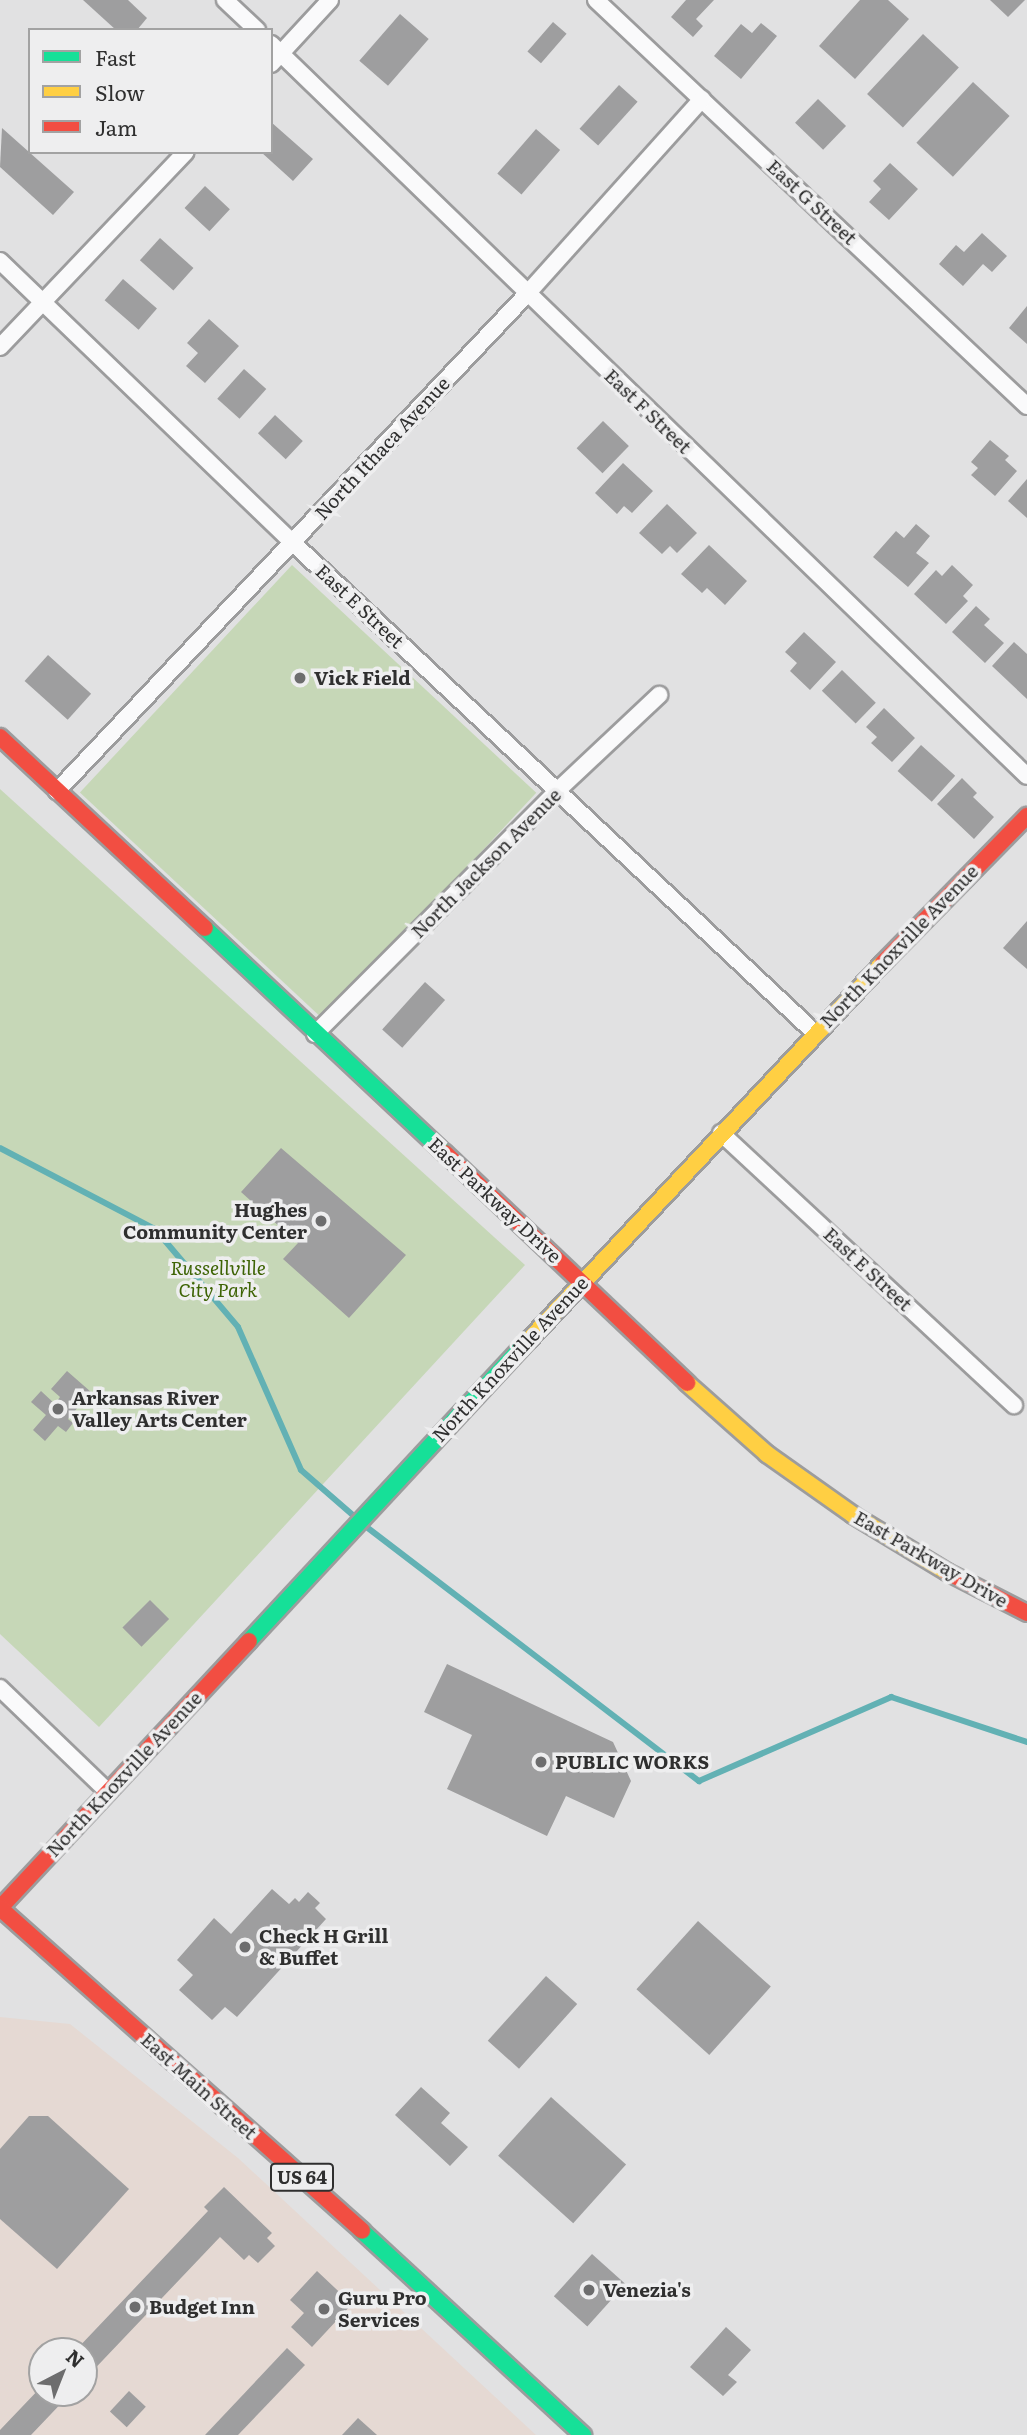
<!DOCTYPE html>
<html>
<head>
<meta charset="utf-8">
<style>
  body { margin:0 }
  #map { position:relative; width:1027px; height:2435px; overflow:hidden; background:#e1e1e2; font-family:Literata,serif }
  div>[style] { position:absolute }
  .commercial>* { inset:0; background:#e5d9d3 }
  .green>* { inset:0; background:#c6d7b7; transform-origin:0 0 }
  .stream>* { height:6px; margin:-3px; padding:0 3px; transform-origin:3px; border-radius:3px; background:#62b1b4 }
  .building>* { inset:0; background:#9e9e9f; transform-origin:0 0 }
  .roads { filter:drop-shadow(2px 0 #9c9c9d) drop-shadow(-2px 0 #9c9c9d) drop-shadow(0 2px #9c9c9d) drop-shadow(0 -2px #9c9c9d) }
  .street>* { height:16px; margin:-8px; padding:0 8px; transform-origin:8px; border-radius:8px; background:#fafafb }
  .fast>* { height:16px; margin:-8px; padding:0 8px; transform-origin:8px; border-radius:8px; background:#16e098 }
  .slow>* { height:16px; margin:-8px; padding:0 8px; transform-origin:8px; border-radius:8px; background:#ffcf43 }
  .jam>* { height:16px; margin:-8px; padding:0 8px; transform-origin:8px; border-radius:8px; background:#f24e42 }
  .dots>* { width:19px; height:19px; translate:-50% -50%; box-sizing:border-box; border:4px solid #eeeeef; border-radius:50% }
  span { translate:-50% -50%; white-space:nowrap; text-align:center; line-height:1.15; -webkit-text-stroke:7px #eeeeef; paint-order:stroke }
  .shield-label span { padding:2px 5px; background:#eeeeef; border:2px solid; border-radius:5px; -webkit-text-stroke-width:0 }
  .shield-label { font-size:18px; color:#2f2f2f; font-weight:700 }
  .street-label { font-size:19px; color:#2f2f2f }
  .poi-label { font-size:19px; color:#2f2f2f; font-weight:700 }
  .left { translate:0 -50%; text-align:left }
  .right { translate:-100% -50%; text-align:right }
  .park-label { font-size:19px; color:#3d6304; font-style:italic }
  .legend { position:absolute; left:28px; top:28px; width:245px; height:126px; box-sizing:border-box; background:#eeeeef; border:2px solid #a2a2a2; margin:0; padding:9px 12px; list-style:none; font-size:21px; color:#2f2f2f }
  .legend li { display:flex; align-items:center; gap:14px; height:35px }
  .legend b { width:35px; border:2px solid #a2a2a2 }
  .north { position:absolute; left:28px; top:2337px; width:70px; height:70px; box-sizing:border-box; background:#eeeeef; border:2px solid #a2a2a2; border-radius:50%; rotate:42deg; font-size:19px; font-weight:700; line-height:28px; text-align:center; color:#2f2f2f }
  .north::after { content:''; display:block; margin:auto; width:24px; height:32px; background:#6d6d6e; clip-path:polygon(50% 0,100% 100%,50% 72%,0 100%) }
</style>
</head>
<body>
<div id="map">
  <div class="commercial">
    <div style="clip-path:polygon(evenodd,0 2017px,70px 2024px,238px 2158px,536px 2435px,0 2435px,0 2017px,42px 2351px,84px 2351px,84px 2393px,42px 2393px,42px 2351px)"></div>
  </div>
  <div class="green">
    <div style="left:292px;top:565px;width:334px;height:311px;rotate:43deg"></div>
    <div style="clip-path:polygon(0 789px,525px 1265px,99px 1727px,0 1634px)"></div>
  </div>
  <div class="stream">
    <div style="left:0;top:1148px;width:175px;rotate:27.6deg"></div>
    <div style="left:155px;top:1229px;width:128px;rotate:49.7deg"></div>
    <div style="left:238px;top:1327px;width:156px;rotate:66.2deg"></div>
    <div style="left:301px;top:1470px;width:72px;rotate:41deg"></div>
    <div style="left:364px;top:1525px;width:422px;rotate:37.4deg"></div>
    <div style="left:699px;top:1781px;width:210px;rotate:-23.6deg"></div>
    <div style="left:891px;top:1697px;width:143px;rotate:18.3deg"></div>
  </div>
  <div class="building">
    <div style="clip-path:polygon(83px 0,128px 0,147px 18px,137px 30px,116px 30px)"></div>
    <div style="clip-path:polygon(686px 0,714px 0,696px 19px,703px 26px,693px 37px,671px 17px)"></div>
    <div style="clip-path:polygon(860px 0,888px 0,909px 19px,855px 79px,819px 46px)"></div>
    <div style="clip-path:polygon(990px 0,1025px 0,1008px 17px)"></div>
    <div style="left:400px;top:14px;width:38px;height:62px;rotate:41deg"></div>
    <div style="left:553px;top:22px;width:18px;height:39px;rotate:41deg"></div>
    <div style="clip-path:polygon(761px 23px,777px 36px,741px 79px,714px 56px,741px 24px,752px 33px)"></div>
    <div style="left:923px;top:34px;width:49px;height:82px;rotate:43deg"></div>
    <div style="left:973px;top:82px;width:50px;height:83px;rotate:43deg"></div>
    <div style="left:619px;top:85px;width:25px;height:59px;rotate:42deg"></div>
    <div style="left:818px;top:99px;width:39px;height:33px;rotate:44deg"></div>
    <div style="clip-path:polygon(271px 122px,313px 159px,293px 181px,261px 152px,271px 152px)"></div>
    <div style="clip-path:polygon(2px 128px,74px 192px,53px 215px,0 167px)"></div>
    <div style="left:536px;top:129px;width:32px;height:59px;rotate:41deg"></div>
    <div style="clip-path:polygon(890px 163px,918px 189px,889px 220px,869px 202px,881px 189px,873px 181px)"></div>
    <div style="left:205px;top:186px;width:34px;height:30px;rotate:43deg"></div>
    <div style="clip-path:polygon(982px 233px,1007px 256px,992px 272px,983px 264px,963px 286px,939px 264px,956px 245px,964px 252px)"></div>
    <div style="left:160px;top:238px;width:45px;height:30px;rotate:42deg"></div>
    <div style="left:123px;top:279px;width:45px;height:28px;rotate:41deg"></div>
    <div style="clip-path:polygon(1027px 306px,1027px 344px,1009px 328px)"></div>
    <div style="clip-path:polygon(209px 319px,239px 346px,205px 383px,186px 366px,198px 353px,187px 343px)"></div>
    <div style="left:244px;top:369px;width:30px;height:40px;rotate:42deg"></div>
    <div style="left:275px;top:415px;width:38px;height:25px;rotate:43deg"></div>
    <div style="left:603px;top:421px;width:36px;height:38px;rotate:44deg"></div>
    <div style="clip-path:polygon(990px 440px,1009px 456px,1005px 460px,1017px 471px,995px 496px,971px 475px,978px 468px,971px 462px)"></div>
    <div style="clip-path:polygon(623px 463px,653px 491px,632px 513px,624px 506px,617px 514px,595px 493px)"></div>
    <div style="clip-path:polygon(1027px 479px,1027px 518px,1008px 501px)"></div>
    <div style="clip-path:polygon(667px 504px,697px 533px,677px 553px,670px 546px,662px 554px,639px 533px)"></div>
    <div style="clip-path:polygon(916px 524px,930px 536px,916px 553px,929px 563px,908px 587px,873px 557px,896px 531px,904px 538px)"></div>
    <div style="clip-path:polygon(709px 545px,747px 581px,725px 605px,707px 588px,702px 593px,681px 574px)"></div>
    <div style="clip-path:polygon(952px 565px,973px 585px,963px 596px,968px 601px,946px 624px,914px 594px,936px 570px,942px 576px)"></div>
    <div style="clip-path:polygon(976px 606px,990px 619px,984px 625px,1004px 643px,985px 663px,952px 632px)"></div>
    <div style="clip-path:polygon(804px 632px,836px 662px,810px 690px,790px 671px,797px 663px,785px 652px)"></div>
    <div style="clip-path:polygon(1014px 642px,1027px 654px,1027px 699px,992px 666px)"></div>
    <div style="left:48px;top:655px;width:58px;height:35px;rotate:42deg"></div>
    <div style="left:842px;top:670px;width:47px;height:29px;rotate:44deg"></div>
    <div style="clip-path:polygon(884px 708px,915px 738px,892px 762px,871px 743px,877px 737px,866px 727px)"></div>
    <div style="left:921px;top:745px;width:46px;height:35px;rotate:42deg"></div>
    <div style="clip-path:polygon(962px 778px,977px 793px,973px 797px,994px 817px,974px 839px,937px 804px)"></div>
    <div style="clip-path:polygon(1027px 921px,1027px 969px,1003px 948px)"></div>
    <div style="left:425px;top:982px;width:27px;height:64px;rotate:42deg"></div>
    <div style="clip-path:polygon(281px 1148px,406px 1255px,349px 1318px,283px 1259px,298px 1243px,241px 1192px)"></div>
    <div style="clip-path:polygon(67px 1371px,91px 1392px,68px 1419px,73px 1423px,66px 1432px,58px 1426px,45px 1441px,33px 1430px,46px 1415px,31px 1402px,41px 1391px,55px 1404px,60px 1397px,51px 1389px)"></div>
    <div style="left:150px;top:1600px;width:27px;height:39px;rotate:45deg"></div>
    <div style="clip-path:polygon(447px 1664px,613px 1742px,631px 1781px,614px 1818px,566px 1796px,547px 1836px,447px 1789px,472px 1735px,424px 1712px)"></div>
    <div style="clip-path:polygon(272px 1889px,289px 1904px,295px 1898px,299px 1902px,308px 1892px,320px 1903px,315px 1908px,326px 1919px,237px 2017px,225px 2007px,212px 2020px,179px 1990px,193px 1975px,177px 1960px,214px 1918px,231px 1934px)"></div>
    <div style="left:698px;top:1921px;width:98px;height:92px;rotate:42deg"></div>
    <div style="left:546px;top:1976px;width:42px;height:87px;rotate:42deg"></div>
    <div style="clip-path:polygon(421px 2087px,450px 2113px,441px 2123px,468px 2147px,450px 2166px,395px 2115px)"></div>
    <div style="left:551px;top:2097px;width:101px;height:79px;rotate:42deg"></div>
    <div style="clip-path:polygon(29px 2116px,48px 2116px,129px 2189px,57px 2269px,0 2219px,0 2149px)"></div>
    <div style="clip-path:polygon(224px 2187px,272px 2233px,267px 2238px,275px 2246px,258px 2263px,249px 2255px,244px 2260px,220px 2237px,84px 2380px,84px 2351px,75px 2351px,208px 2211px,204px 2207px)"></div>
    <div style="left:592px;top:2254px;width:45px;height:57px;rotate:42deg"></div>
    <div style="clip-path:polygon(317px 2271px,352px 2304px,312px 2347px,291px 2327px,304px 2313px,290px 2300px)"></div>
    <div style="clip-path:polygon(726px 2327px,751px 2350px,728px 2375px,737px 2382px,723px 2396px,690px 2367px)"></div>
    <div style="clip-path:polygon(287px 2348px,305px 2365px,238px 2435px,205px 2435px)"></div>
    <div style="clip-path:polygon(42px 2386px,42px 2393px,71px 2393px,31px 2435px,0 2435px,0 2430px)"></div>
    <div style="left:129px;top:2391px;width:23px;height:28px;rotate:43deg"></div>
    <div style="clip-path:polygon(358px 2418px,377px 2435px,342px 2435px)"></div>
  </div>
  <div class="roads">
    <div class="street">
      <div style="left:225px;top:0;width:44px;rotate:43.2deg"></div>
      <div style="left:596px;top:0;width:592px;rotate:43.29deg"></div>
      <div style="left:271px;top:44px;width:1052px;rotate:44.08deg"></div>
      <div style="left:271px;top:64px;width:87px;rotate:-47.3deg"></div>
      <div style="left:0;top:261px;width:407px;rotate:43.9deg"></div>
      <div style="left:293px;top:543px;width:716px;rotate:43.19deg"></div>
      <div style="left:0;top:347px;width:269px;rotate:-46.4deg"></div>
      <div style="left:57px;top:791px;width:684px;rotate:-46.6deg"></div>
      <div style="left:527px;top:294px;width:262px;rotate:-48.1deg"></div>
      <div style="left:315px;top:1034px;width:344px;rotate:-45.1deg"></div>
      <div style="left:558px;top:790px;width:139px;rotate:-43.2deg"></div>
      <div style="left:721px;top:1133px;width:400px;rotate:42.9deg"></div>
      <div style="left:0;top:1688px;width:150px;rotate:43.9deg"></div>
    </div>
    <div class="fast">
      <div style="left:205px;top:928px;width:329px;rotate:43.2deg"></div>
      <div style="left:249px;top:1641px;width:411px;rotate:-47.1deg"></div>
      <div style="left:362px;top:2231px;width:301px;rotate:42.7deg"></div>
    </div>
    <div class="slow">
      <div style="left:529px;top:1340px;width:517px;rotate:-46.8deg"></div>
      <div style="left:687px;top:1383px;width:107px;rotate:41.6deg"></div>
      <div style="left:767px;top:1454px;width:105px;rotate:35.3deg"></div>
      <div style="left:853px;top:1515px;width:110px;rotate:31.2deg"></div>
    </div>
    <div class="jam">
      <div style="left:0;top:737px;width:280px;rotate:43deg"></div>
      <div style="left:883px;top:963px;width:206px;rotate:-45.6deg"></div>
      <div style="left:445px;top:1153px;width:334px;rotate:43.5deg"></div>
      <div style="left:947px;top:1572px;width:90px;rotate:27.1deg"></div>
      <div style="left:0;top:1908px;width:365px;rotate:-47deg"></div>
      <div style="left:0;top:1908px;width:485px;rotate:41.7deg"></div>
    </div>
  </div>
  <div class="dots">
    <div style="left:300px;top:678px;background:#6d6d6e"></div>
    <div style="left:321px;top:1221px;background:#6d6d6e"></div>
    <div style="left:58px;top:1409px;background:#6d6d6e"></div>
    <div style="left:541px;top:1762px;background:#6d6d6e"></div>
    <div style="left:245px;top:1947px;background:#6d6d6e"></div>
    <div style="left:589px;top:2290px;background:#6d6d6e"></div>
    <div style="left:135px;top:2307px;background:#6d6d6e"></div>
    <div style="left:324px;top:2309px;background:#6d6d6e"></div>
  </div>
  <div class="shield-label">
    <span style="left:302px;top:2177px">US 64</span>
  </div>
  <div class="street-label">
    <span style="left:812px;top:202px;rotate:43deg">East G Street</span>
    <span style="left:648px;top:411px;rotate:44deg">East F Street</span>
    <span style="left:382px;top:448px;rotate:-47deg">North Ithaca Avenue</span>
    <span style="left:360px;top:606px;rotate:43deg">East E Street</span>
    <span style="left:486px;top:863px;rotate:-45deg">North Jackson Avenue</span>
    <span style="left:899px;top:946px;rotate:-46deg">North Knoxville Avenue</span>
    <span style="left:495px;top:1200px;rotate:43deg">East Parkway Drive</span>
    <span style="left:868px;top:1269px;rotate:43deg">East E Street</span>
    <span style="left:510px;top:1359px;rotate:-47deg">North Knoxville Avenue</span>
    <span style="left:931px;top:1559px;rotate:30deg">East Parkway Drive</span>
    <span style="left:124px;top:1774px;rotate:-47deg">North Knoxville Avenue</span>
    <span style="left:199px;top:2086px;rotate:42deg">East Main Street</span>
  </div>
  <div class="poi-label">
    <span class="left" style="left:314px;top:678px">Vick Field</span>
    <span class="right" style="left:307px;top:1221px">Hughes<br>Community Center</span>
    <span class="left" style="left:72px;top:1409px">Arkansas River<br>Valley Arts Center</span>
    <span class="left" style="left:555px;top:1762px">PUBLIC WORKS</span>
    <span class="left" style="left:259px;top:1947px">Check H Grill<br>&amp; Buffet</span>
    <span class="left" style="left:603px;top:2290px">Venezia's</span>
    <span class="left" style="left:338px;top:2309px">Guru Pro<br>Services</span>
    <span class="left" style="left:149px;top:2307px">Budget Inn</span>
  </div>
  <div class="park-label">
    <span style="left:218px;top:1279px">Russellville<br>City Park</span>
  </div>
  <ul class="legend">
  <li><b style="height:9px;background:#16e098"></b>Fast</li>
  <li><b style="height:9px;background:#ffcf43"></b>Slow</li>
  <li><b style="height:9px;background:#f24e42"></b>Jam</li>
  </ul>
  <div class="north">N</div>
</div>
</body>
</html>
